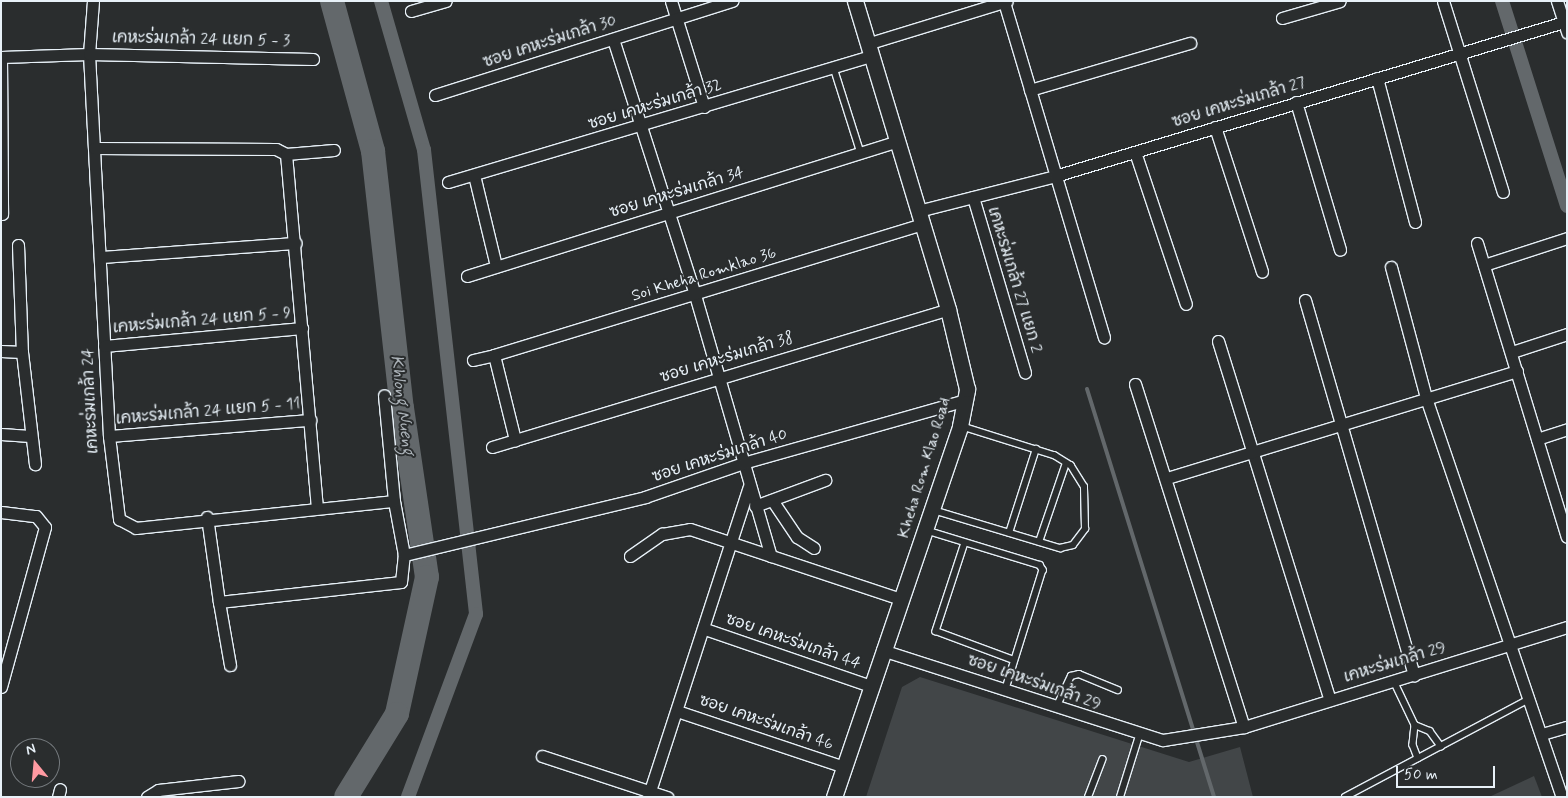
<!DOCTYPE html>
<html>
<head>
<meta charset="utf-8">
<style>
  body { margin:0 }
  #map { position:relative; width:1568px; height:798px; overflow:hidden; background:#2a2d2e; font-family:Mynerve,"Playpen Sans Thai",sans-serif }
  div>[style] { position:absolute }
  .green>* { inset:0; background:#424648 }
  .stream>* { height:4px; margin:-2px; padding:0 2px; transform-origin:2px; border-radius:2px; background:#63686b }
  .canal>* { height:14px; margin:-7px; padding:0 7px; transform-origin:7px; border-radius:7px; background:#63686b }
  .river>* { height:24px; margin:-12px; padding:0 12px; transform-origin:12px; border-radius:12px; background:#63686b }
  .roads { filter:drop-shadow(1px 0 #e8f1f8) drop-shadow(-1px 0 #e8f1f8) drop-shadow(0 1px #e8f1f8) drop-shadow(0 -1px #e8f1f8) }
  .lane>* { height:5.5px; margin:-2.75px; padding:0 2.75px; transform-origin:2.75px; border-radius:2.75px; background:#2a2d2e }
  .street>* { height:11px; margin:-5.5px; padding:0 5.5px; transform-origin:5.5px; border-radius:5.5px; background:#2a2d2e }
  .secondary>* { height:15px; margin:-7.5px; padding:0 7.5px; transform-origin:7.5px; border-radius:7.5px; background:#2a2d2e }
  span { translate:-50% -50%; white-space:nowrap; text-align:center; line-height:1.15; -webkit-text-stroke:4px #2a2d2e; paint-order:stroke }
  .street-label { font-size:16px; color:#e8f1f8 }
  .water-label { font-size:18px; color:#acb3b9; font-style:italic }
  .frame { position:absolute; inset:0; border:2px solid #e8f1f8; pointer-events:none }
  .north { position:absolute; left:10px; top:738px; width:50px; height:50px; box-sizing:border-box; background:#2a2d2e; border:1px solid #767b7f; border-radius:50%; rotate:343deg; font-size:14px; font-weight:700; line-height:20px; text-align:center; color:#e8f1f8 }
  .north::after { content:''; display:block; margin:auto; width:18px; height:22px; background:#ff9aa2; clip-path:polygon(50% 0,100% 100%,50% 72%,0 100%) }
  .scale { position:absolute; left:1396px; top:766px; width:99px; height:22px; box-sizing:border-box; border:2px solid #e8f1f8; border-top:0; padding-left:6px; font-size:15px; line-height:18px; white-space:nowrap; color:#e8f1f8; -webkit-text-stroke:4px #2a2d2e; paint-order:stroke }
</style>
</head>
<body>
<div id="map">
  <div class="green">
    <div style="clip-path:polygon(920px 677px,1189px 762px,1240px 747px,1253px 797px,866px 797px,902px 687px)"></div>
    <div style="clip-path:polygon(1534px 776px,1542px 797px,1489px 797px)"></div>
  </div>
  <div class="stream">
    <div style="left:1087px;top:389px;width:427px;rotate:72.7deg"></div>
  </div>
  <div class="canal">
    <div style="left:381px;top:1px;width:155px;rotate:73.9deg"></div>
    <div style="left:424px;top:150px;width:467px;rotate:83.6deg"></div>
    <div style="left:476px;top:614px;width:195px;rotate:110.4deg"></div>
    <div style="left:1502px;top:1px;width:215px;rotate:72.4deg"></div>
  </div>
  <div class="river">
    <div style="left:332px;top:1px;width:156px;rotate:74.7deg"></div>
    <div style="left:373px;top:151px;width:259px;rotate:83.6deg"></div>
    <div style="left:402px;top:408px;width:171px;rotate:81.6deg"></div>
    <div style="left:427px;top:577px;width:140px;rotate:102.4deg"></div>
    <div style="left:397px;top:714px;width:97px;rotate:121.6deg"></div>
  </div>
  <div class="roads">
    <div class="lane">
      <div style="left:834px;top:68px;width:89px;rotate:72.4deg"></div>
      <div style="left:933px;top:510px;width:133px;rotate:16.7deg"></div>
      <div style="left:1060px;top:548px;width:13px;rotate:-13deg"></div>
      <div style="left:1073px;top:545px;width:20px;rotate:-53deg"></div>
      <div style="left:1085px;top:529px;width:42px;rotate:-91.4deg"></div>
      <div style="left:1084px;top:487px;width:25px;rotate:-122deg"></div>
      <div style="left:1071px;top:466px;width:19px;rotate:-148deg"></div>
      <div style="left:1055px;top:456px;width:100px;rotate:-162.5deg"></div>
      <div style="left:925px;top:530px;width:120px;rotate:16.9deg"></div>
      <div style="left:1040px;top:565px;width:6px;rotate:59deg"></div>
      <div style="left:1043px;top:570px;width:125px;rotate:107.3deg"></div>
      <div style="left:1009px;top:533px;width:88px;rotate:-72.2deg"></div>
      <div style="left:1039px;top:542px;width:83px;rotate:-71.1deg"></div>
      <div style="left:965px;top:543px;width:93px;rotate:108.2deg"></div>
      <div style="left:936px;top:631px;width:83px;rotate:20.4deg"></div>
      <div style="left:1394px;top:681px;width:49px;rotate:64.5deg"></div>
      <div style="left:1415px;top:725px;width:16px;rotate:22deg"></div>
      <div style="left:1430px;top:731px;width:19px;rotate:54deg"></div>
      <div style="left:1056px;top:708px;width:35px;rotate:-65deg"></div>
      <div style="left:1071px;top:676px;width:8px;rotate:-14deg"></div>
      <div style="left:1079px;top:674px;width:42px;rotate:22.3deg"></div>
      <div style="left:1415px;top:725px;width:20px;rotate:96deg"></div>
      <div style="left:1413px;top:745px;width:14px;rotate:69deg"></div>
      <div style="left:1088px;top:797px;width:40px;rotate:-69deg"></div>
      <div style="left:1120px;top:797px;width:64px;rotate:-72.7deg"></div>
      <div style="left:1345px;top:797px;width:208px;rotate:-28deg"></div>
    </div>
    <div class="street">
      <div style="left:93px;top:1px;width:53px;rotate:94.3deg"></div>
      <div style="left:89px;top:54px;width:383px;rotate:87deg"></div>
      <div style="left:109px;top:436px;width:84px;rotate:83.1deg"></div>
      <div style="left:119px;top:519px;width:19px;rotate:28deg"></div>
      <div style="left:136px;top:528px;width:259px;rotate:-6deg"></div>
      <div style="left:671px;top:1px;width:111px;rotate:72.7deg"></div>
      <div style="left:1443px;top:1px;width:200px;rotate:72.6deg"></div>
      <div style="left:1557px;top:1px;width:33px;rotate:72deg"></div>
      <div style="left:1004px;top:2px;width:350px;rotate:73.4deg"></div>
      <div style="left:411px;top:11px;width:36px;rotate:-16deg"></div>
      <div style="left:1282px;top:18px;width:60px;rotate:-16.3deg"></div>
      <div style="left:613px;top:39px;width:269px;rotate:72.2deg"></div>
      <div style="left:695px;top:295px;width:272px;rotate:73.8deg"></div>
      <div style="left:867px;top:44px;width:146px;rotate:-17.1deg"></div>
      <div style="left:1px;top:57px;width:88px;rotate:-2deg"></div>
      <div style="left:89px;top:54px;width:224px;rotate:1.3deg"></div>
      <div style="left:1px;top:57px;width:157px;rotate:89.6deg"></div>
      <div style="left:1377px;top:78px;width:149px;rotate:75.2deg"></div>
      <div style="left:1030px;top:90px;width:167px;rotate:-16.4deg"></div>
      <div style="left:435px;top:95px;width:312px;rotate:-17.6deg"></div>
      <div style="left:1296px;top:102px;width:154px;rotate:73.4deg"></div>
      <div style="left:1215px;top:127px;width:152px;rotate:72deg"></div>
      <div style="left:94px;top:148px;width:182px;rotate:0.3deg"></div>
      <div style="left:276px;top:149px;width:11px;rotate:27deg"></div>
      <div style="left:1135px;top:152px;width:160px;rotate:71.5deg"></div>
      <div style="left:286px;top:154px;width:354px;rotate:85deg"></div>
      <div style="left:286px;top:154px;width:48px;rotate:-4.8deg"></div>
      <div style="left:474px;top:175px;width:94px;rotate:76.4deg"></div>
      <div style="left:448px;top:182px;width:441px;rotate:-16.6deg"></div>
      <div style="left:973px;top:197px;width:183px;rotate:73.5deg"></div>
      <div style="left:918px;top:211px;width:141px;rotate:-14.3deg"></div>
      <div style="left:1055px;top:176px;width:535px;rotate:-16.84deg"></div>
      <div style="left:1477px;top:243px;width:307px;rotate:73deg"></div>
      <div style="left:18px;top:245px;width:107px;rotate:87.9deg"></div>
      <div style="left:22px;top:352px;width:113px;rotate:83.4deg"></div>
      <div style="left:100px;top:257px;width:196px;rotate:-4.1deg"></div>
      <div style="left:1484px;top:265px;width:87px;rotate:-18deg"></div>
      <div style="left:1391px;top:267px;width:136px;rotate:75deg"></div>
      <div style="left:1426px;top:398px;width:422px;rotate:71.2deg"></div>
      <div style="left:467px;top:276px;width:451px;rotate:-17.4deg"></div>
      <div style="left:1305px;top:300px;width:391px;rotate:73.8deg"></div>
      <div style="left:1218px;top:341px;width:376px;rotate:72.7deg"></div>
      <div style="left:104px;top:346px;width:199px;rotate:-5.2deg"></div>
      <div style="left:1px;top:351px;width:21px;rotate:3deg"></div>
      <div style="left:1512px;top:352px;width:58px;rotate:-18.1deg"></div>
      <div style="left:494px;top:355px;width:448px;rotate:-17deg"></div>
      <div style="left:473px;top:360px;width:22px;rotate:-13deg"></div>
      <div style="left:494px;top:355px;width:88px;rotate:76.1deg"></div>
      <div style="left:1135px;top:384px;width:360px;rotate:72.4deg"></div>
      <div style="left:1px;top:434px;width:29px;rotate:4deg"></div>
      <div style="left:109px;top:436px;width:202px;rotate:-4.6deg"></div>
      <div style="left:1537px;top:439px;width:32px;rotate:-18deg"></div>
      <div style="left:492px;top:447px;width:476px;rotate:-16.8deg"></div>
      <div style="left:1167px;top:478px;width:366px;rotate:-17deg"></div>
      <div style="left:772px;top:500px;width:45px;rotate:56deg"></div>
      <div style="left:797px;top:537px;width:20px;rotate:33deg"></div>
      <div style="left:755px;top:506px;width:75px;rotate:-20.4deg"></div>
      <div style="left:1px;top:512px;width:35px;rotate:7deg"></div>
      <div style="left:36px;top:516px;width:14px;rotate:51deg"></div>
      <div style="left:45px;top:527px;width:166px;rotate:105.4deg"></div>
      <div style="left:207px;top:517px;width:86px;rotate:82deg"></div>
      <div style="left:219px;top:602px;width:183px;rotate:-6.3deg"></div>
      <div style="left:401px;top:582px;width:27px;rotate:-84deg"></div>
      <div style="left:404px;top:555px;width:55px;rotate:-100.5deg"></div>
      <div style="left:394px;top:501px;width:106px;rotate:-95.4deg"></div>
      <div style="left:404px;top:555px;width:248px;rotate:-13.5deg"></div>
      <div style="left:645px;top:497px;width:104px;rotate:-19.1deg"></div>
      <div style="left:743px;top:463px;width:232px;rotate:-15.8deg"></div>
      <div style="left:630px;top:556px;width:39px;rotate:-35deg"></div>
      <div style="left:662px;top:534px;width:28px;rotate:-10deg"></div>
      <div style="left:690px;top:529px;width:222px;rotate:18.4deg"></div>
      <div style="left:219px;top:602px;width:64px;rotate:80.1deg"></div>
      <div style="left:705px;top:629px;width:176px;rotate:19deg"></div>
      <div style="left:882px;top:650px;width:295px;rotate:17.8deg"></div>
      <div style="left:1163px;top:740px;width:82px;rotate:-9.1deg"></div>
      <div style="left:1244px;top:727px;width:338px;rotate:-17.2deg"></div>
      <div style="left:677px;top:711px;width:176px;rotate:18.5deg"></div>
      <div style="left:1542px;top:734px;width:26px;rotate:-16deg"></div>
      <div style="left:542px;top:756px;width:132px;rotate:18.2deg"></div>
      <div style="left:58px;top:797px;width:8px;rotate:-76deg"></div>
      <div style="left:147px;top:797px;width:13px;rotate:-32deg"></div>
      <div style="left:158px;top:790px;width:81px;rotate:-6.4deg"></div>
      <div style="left:648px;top:797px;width:326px;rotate:-72deg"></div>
    </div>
    <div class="secondary">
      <div style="left:834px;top:797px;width:392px;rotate:-71.2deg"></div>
      <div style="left:960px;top:426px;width:38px;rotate:-79deg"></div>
      <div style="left:967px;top:389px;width:82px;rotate:-103.4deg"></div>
      <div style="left:948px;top:309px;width:322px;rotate:-106.8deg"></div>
    </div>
  </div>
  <div class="street-label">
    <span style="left:201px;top:40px;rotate:1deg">เคหะร่มเกล้า 24 แยก 5 - 3</span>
    <span style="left:550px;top:42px;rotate:-18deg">ซอย เคหะร่มเกล้า 30</span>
    <span style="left:1239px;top:103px;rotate:-17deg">ซอย เคหะร่มเกล้า 27</span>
    <span style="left:655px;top:105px;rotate:-17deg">ซอย เคหะร่มเกล้า 32</span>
    <span style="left:677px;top:193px;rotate:-17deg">ซอย เคหะร่มเกล้า 34</span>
    <span style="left:704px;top:275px;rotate:-17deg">Soi Kheha Romklao 36</span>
    <span style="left:1014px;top:280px;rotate:73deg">เคหะร่มเกล้า 27 แยก 2</span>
    <span style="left:202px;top:321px;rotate:-5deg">เคหะร่มเกล้า 24 แยก 5 - 9</span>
    <span style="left:727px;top:358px;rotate:-17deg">ซอย เคหะร่มเกล้า 38</span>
    <span style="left:91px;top:401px;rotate:-93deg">เคหะร่มเกล้า 24</span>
    <span style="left:208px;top:412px;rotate:-5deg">เคหะร่มเกล้า 24 แยก 5 - 11</span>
    <span style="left:720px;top:456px;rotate:-18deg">ซอย เคหะร่มเกล้า 40</span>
    <span style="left:925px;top:468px;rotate:-73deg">Kheha Rom Klao Road</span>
    <span style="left:793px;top:642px;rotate:19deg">ซอย เคหะร่มเกล้า 44</span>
    <span style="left:1395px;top:663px;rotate:-17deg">เคหะร่มเกล้า 29</span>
    <span style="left:1034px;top:683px;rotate:19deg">ซอย เคหะร่มเกล้า 29</span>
    <span style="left:766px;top:723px;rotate:19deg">ซอย เคหะร่มเกล้า 46</span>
  </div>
  <div class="water-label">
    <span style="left:402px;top:405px;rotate:83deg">Khlong Nueng</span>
  </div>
  <div class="frame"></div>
  <div class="north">N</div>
  <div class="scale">50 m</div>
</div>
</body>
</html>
